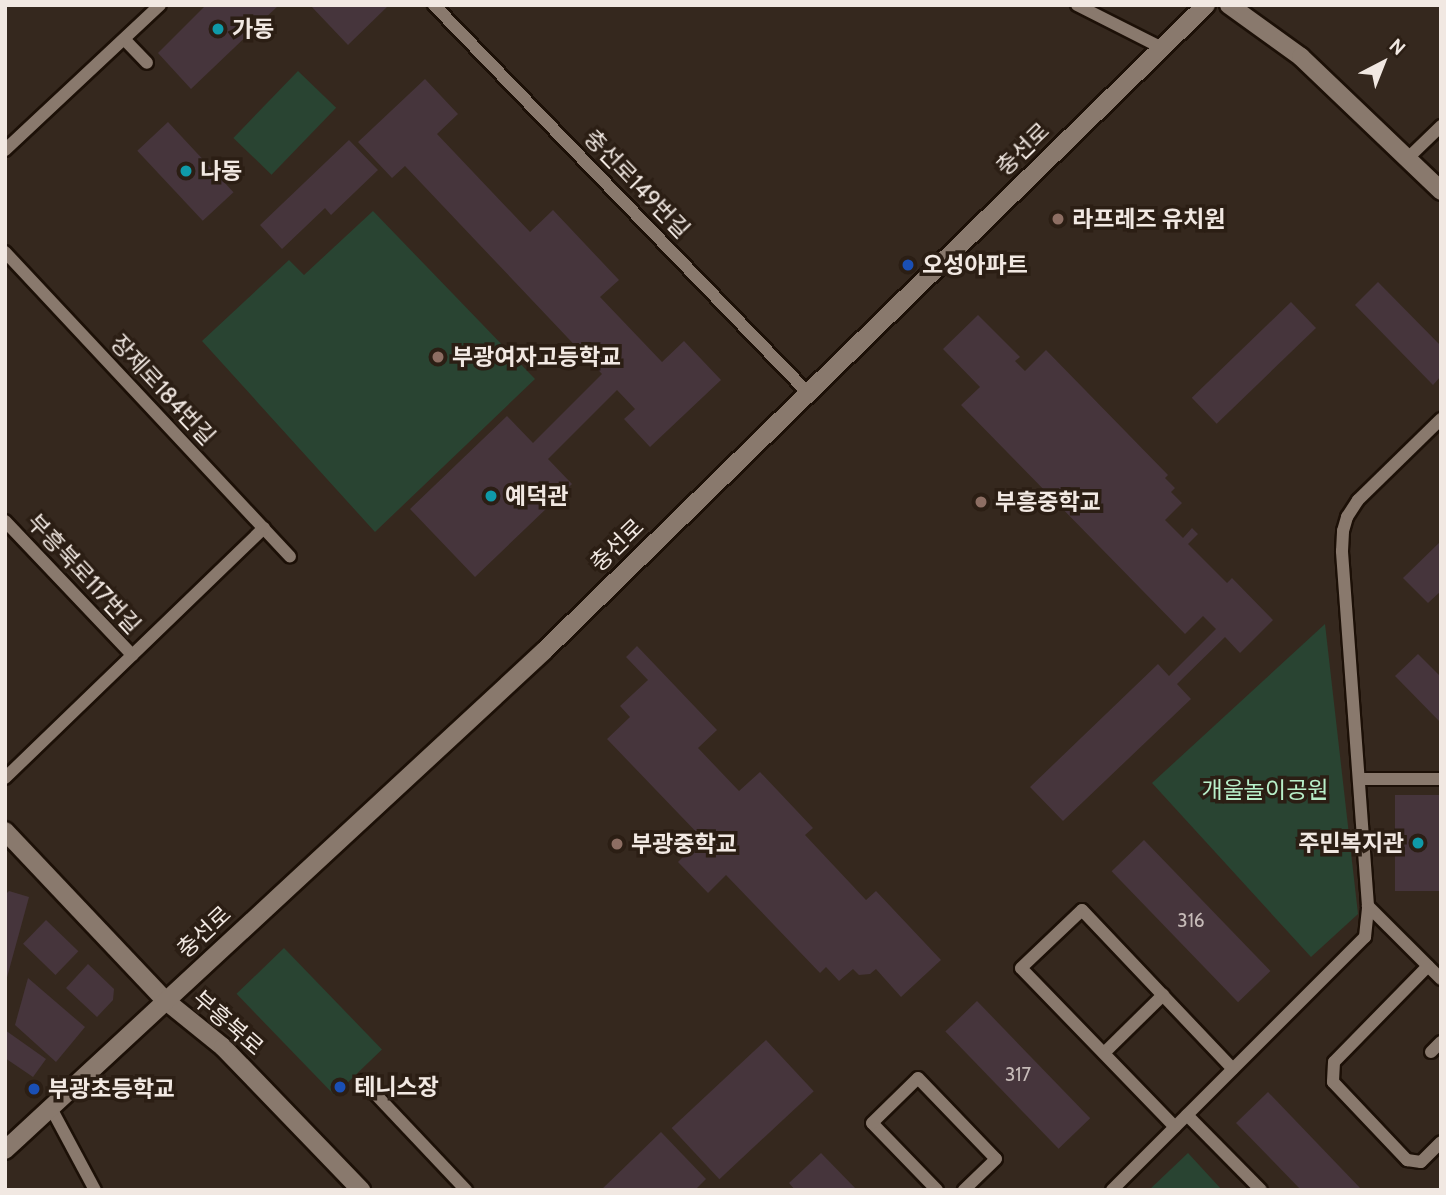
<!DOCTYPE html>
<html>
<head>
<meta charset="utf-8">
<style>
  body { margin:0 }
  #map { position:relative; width:1446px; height:1195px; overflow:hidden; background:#35281e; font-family:Cabin,"Noto Sans KR",sans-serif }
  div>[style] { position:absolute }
  .green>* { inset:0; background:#294432; transform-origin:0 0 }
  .building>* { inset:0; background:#46353c; transform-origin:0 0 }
  .roads { filter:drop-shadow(2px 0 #1c1007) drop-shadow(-2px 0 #1c1007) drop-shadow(0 2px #1c1007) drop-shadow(0 -2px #1c1007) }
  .lane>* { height:12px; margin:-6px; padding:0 6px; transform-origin:6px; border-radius:6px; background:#89796d }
  .secondary>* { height:18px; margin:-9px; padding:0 9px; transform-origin:9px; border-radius:9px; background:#89796d }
  .dots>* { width:19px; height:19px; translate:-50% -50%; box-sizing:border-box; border:4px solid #2b1e14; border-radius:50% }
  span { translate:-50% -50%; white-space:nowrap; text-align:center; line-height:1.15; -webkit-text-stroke:7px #2b1e14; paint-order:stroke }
  .number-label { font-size:19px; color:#c6bbb8 }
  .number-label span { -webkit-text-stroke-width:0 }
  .poi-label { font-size:23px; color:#f1e8e2; font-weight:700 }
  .left { translate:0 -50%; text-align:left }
  .right { translate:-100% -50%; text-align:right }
  .street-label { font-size:23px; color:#f1e8e2 }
  .park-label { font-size:23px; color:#b8efc9 }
  .frame { position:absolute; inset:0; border:7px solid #f1e8e2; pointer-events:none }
  .north { position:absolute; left:1348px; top:28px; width:70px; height:70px; -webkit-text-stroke:5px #2b1e14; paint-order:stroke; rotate:42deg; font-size:19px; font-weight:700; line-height:28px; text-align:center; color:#f1e8e2 }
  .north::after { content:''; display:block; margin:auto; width:24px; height:32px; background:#f1e8e2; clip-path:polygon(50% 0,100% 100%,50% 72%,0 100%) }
</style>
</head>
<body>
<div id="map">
  <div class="green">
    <div style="left:298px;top:71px;width:53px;height:93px;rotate:44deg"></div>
    <div style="clip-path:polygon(373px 211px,535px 379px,375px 532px,202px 341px,289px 260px,304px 275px)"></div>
    <div style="clip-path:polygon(1325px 624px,1358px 914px,1311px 957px,1152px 783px)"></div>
    <div style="left:284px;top:948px;width:141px;height:66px;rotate:46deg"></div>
    <div style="clip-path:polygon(1188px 1153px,1222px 1190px,1149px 1190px)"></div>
  </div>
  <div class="building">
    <div style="clip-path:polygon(206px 5px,279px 5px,191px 89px,158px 53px)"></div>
    <div style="clip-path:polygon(310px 5px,389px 5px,348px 45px)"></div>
    <div style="clip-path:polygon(425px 79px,458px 114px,437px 134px,530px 232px,553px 210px,619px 280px,600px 297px,662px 362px,684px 341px,721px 380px,650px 447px,624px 419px,635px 409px,617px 390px,548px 459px,572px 484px,475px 577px,410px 509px,507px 416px,533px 443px,602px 374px,405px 166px,392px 178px,358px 142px)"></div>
    <div style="left:168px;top:122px;width:96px;height:42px;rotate:47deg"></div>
    <div style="clip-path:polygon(349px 140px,378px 170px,331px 215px,325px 208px,282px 249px,260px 225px)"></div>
    <div style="clip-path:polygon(1378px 282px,1441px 346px,1441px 376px,1433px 385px,1355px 305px)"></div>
    <div style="left:1291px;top:302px;width:36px;height:138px;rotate:46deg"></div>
    <div style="clip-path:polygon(978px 315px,1020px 357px,1015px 361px,1025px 371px,1046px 350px,1168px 475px,1165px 478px,1175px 488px,1171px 492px,1182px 503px,1165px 520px,1183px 538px,1192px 528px,1198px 534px,1188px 544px,1227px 583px,1232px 578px,1273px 620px,1240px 653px,1225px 637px,1177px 684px,1191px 699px,1063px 821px,1030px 787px,1158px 664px,1169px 676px,1216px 629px,1203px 616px,1185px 634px,961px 405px,980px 387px,943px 349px)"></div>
    <div style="clip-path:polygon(1441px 541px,1441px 591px,1428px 603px,1403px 578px)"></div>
    <div style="clip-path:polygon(637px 646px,717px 730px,698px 748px,739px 791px,760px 772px,813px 828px,805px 835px,866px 900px,876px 891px,941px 960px,901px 997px,876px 969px,870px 974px,859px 975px,853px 969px,839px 981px,826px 967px,820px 973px,726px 875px,708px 893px,678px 862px,702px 838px,607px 739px,630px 717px,620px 706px,648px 680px,626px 657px)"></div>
    <div style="clip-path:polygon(1418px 654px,1441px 677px,1441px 723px,1395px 676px)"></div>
    <div style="left:1395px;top:795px;width:46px;height:96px"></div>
    <div style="left:1144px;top:840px;width:182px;height:45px;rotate:46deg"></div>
    <div style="clip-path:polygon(9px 891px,29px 897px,6px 981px,5px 895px)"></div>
    <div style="left:46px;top:920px;width:45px;height:33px;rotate:44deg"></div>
    <div style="clip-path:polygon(88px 964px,114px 989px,113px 1000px,97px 1017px,66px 988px)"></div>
    <div style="clip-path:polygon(28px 978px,85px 1027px,56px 1062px,15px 1025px)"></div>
    <div style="left:977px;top:1001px;width:163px;height:44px;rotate:46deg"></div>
    <div style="clip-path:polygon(5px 1030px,46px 1059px,33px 1077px,5px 1058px)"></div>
    <div style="left:766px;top:1040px;width:70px;height:129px;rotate:47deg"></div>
    <div style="clip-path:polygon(1268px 1092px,1362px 1190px,1301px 1190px,1236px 1123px)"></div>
    <div style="clip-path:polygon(661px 1132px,706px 1179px,695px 1190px,601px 1190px)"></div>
    <div style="clip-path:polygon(821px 1153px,857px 1190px,795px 1190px,789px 1183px)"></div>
  </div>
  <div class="roads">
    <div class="lane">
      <div style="left:434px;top:5px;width:539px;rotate:46.05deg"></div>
      <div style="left:1077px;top:5px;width:95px;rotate:26.8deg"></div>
      <div style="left:124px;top:39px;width:33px;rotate:46deg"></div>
      <div style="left:5px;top:150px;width:212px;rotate:-43.1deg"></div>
      <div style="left:1409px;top:157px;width:45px;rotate:-44.1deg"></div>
      <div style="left:5px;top:252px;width:417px;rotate:46.9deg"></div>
      <div style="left:5px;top:521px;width:185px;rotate:46.5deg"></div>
      <div style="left:5px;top:778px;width:360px;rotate:-44deg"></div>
      <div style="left:1360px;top:779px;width:81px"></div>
      <div style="left:1368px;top:906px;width:356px;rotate:-94.2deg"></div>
      <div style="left:1342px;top:551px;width:20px;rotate:-87deg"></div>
      <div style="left:1343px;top:531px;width:15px;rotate:-74deg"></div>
      <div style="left:1347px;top:517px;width:20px;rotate:-57deg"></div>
      <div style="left:1358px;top:500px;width:116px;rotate:-44.3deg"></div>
      <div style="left:1428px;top:966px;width:134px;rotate:134.4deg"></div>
      <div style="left:1334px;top:1062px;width:20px;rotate:93deg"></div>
      <div style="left:1333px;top:1082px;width:108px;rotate:46.5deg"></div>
      <div style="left:1407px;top:1160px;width:14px;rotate:8deg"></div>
      <div style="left:1421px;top:1162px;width:28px;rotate:-45deg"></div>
      <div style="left:1431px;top:1052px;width:14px;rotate:-45deg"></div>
      <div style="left:1104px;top:1053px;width:83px;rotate:-44.5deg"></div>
      <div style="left:363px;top:1081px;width:150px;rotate:46.6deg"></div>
      <div style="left:51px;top:1108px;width:93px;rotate:61.8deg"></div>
      <div style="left:1187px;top:1115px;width:105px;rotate:45.4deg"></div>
      <div style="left:1175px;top:1127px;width:221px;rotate:-134.1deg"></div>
      <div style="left:1021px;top:968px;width:84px;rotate:-43.6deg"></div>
      <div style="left:1082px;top:910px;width:219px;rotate:46.5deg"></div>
      <div style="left:937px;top:1190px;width:93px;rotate:-134.1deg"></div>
      <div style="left:872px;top:1123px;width:64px;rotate:-44.4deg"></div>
      <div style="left:918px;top:1078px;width:112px;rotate:46.1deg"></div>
      <div style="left:996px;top:1159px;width:45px;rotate:135.9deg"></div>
      <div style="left:1112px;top:1190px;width:358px;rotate:-45deg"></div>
      <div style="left:1365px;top:937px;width:31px;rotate:-84deg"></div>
      <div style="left:1368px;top:906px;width:103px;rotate:45deg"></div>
    </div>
    <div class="secondary">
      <div style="left:1229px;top:5px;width:89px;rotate:35.8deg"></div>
      <div style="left:1301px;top:57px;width:194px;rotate:43.7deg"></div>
      <div style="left:5px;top:831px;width:234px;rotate:46.6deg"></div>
      <div style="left:166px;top:1001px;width:73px;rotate:38.9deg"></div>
      <div style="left:223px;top:1047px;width:199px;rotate:46deg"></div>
      <div style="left:5px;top:1150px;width:735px;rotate:-42.79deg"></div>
      <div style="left:544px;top:651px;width:925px;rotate:-44.3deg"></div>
    </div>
  </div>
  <div class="dots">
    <div style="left:218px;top:29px;background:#0f9aa8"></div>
    <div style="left:186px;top:171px;background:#0f9aa8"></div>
    <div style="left:1058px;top:219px;background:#8d6e63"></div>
    <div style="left:908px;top:265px;background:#1a4fb4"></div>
    <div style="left:438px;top:357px;background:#8d6e63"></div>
    <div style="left:491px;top:496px;background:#0f9aa8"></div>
    <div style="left:981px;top:502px;background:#8d6e63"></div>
    <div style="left:1418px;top:843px;background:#0f9aa8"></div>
    <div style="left:617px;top:844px;background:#8d6e63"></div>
    <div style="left:340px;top:1087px;background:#1a4fb4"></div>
    <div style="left:34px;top:1089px;background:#1a4fb4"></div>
  </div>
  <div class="number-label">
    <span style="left:1191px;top:921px">316</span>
    <span style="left:1018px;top:1075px">317</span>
  </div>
  <div class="poi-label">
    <span class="left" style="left:232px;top:29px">가동</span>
    <span class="left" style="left:200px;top:171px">나동</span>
    <span class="left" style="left:1072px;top:219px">라프레즈 유치원</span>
    <span class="left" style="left:922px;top:265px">오성아파트</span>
    <span class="left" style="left:452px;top:357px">부광여자고등학교</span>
    <span class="left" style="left:505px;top:496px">예덕관</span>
    <span class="left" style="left:995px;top:502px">부흥중학교</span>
    <span class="right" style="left:1404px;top:843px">주민복지관</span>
    <span class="left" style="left:631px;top:844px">부광중학교</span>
    <span class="left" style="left:354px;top:1087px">테니스장</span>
    <span class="left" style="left:48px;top:1089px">부광초등학교</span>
  </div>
  <div class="street-label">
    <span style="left:1023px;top:149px;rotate:-44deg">충선로</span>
    <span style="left:637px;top:184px;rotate:46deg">충선로149번길</span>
    <span style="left:163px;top:390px;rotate:47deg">장제로184번길</span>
    <span style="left:617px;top:545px;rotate:-44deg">충선로</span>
    <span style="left:84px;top:574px;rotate:47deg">부흥북로117번길</span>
    <span style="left:204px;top:932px;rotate:-43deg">충선로</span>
    <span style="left:228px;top:1023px;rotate:41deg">부흥북로</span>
  </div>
  <div class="park-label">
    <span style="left:1265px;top:790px">개울놀이공원</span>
  </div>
  <div class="frame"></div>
  <div class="north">N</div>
</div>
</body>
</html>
